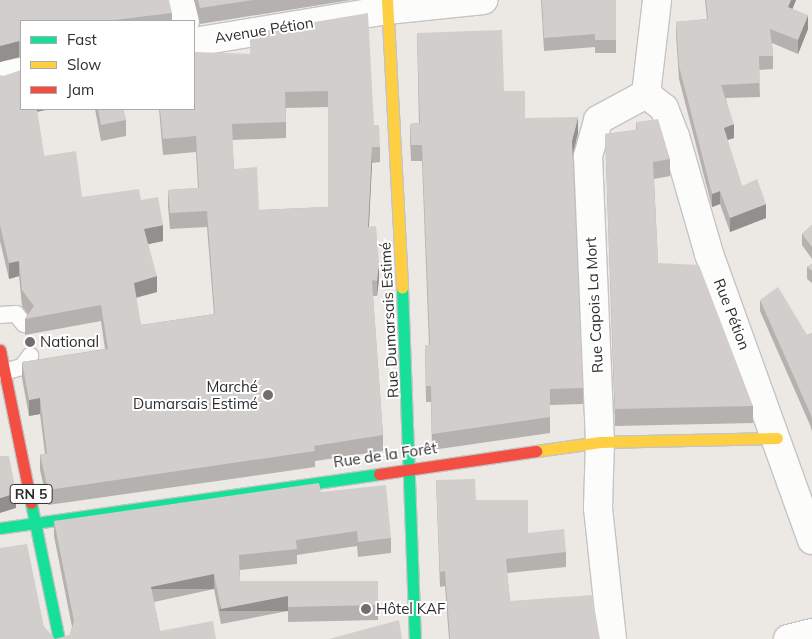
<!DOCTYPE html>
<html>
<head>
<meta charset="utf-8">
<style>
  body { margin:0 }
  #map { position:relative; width:812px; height:639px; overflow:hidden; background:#ece8e4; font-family:Mulish,sans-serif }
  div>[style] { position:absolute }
  .roads { filter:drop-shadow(1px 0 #c5c4c5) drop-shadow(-1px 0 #c5c4c5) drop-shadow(0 1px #c5c4c5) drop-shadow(0 -1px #c5c4c5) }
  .lane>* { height:16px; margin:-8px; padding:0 8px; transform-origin:8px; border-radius:8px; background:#fcfcfb }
  .street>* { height:28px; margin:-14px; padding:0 14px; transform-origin:14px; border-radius:14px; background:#fcfcfb }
  .fast>* { height:11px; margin:-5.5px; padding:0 5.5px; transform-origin:5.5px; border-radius:5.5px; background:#16e098 }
  .slow>* { height:11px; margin:-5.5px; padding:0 5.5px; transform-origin:5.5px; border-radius:5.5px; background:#ffcf43 }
  .jam>* { height:11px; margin:-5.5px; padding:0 5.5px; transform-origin:5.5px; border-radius:5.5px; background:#f24e42 }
  .wall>* { inset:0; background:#b4b1af }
  .shaded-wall>* { inset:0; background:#92908e; transform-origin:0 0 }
  .building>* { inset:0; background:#d1cecb }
  .dots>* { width:14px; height:14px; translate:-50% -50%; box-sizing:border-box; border:2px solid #fff; border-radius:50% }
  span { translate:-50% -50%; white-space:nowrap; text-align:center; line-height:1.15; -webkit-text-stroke:4px #fff; paint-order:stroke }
  .shield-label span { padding:1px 4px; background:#fff; border:1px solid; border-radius:4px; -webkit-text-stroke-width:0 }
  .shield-label { font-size:14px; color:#2e2e2e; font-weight:700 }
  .street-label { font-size:15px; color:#2e2e2e }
  .poi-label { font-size:15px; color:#2e2e2e }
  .left { translate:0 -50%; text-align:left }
  .right { translate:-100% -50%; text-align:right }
  .legend { position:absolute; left:20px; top:20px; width:175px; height:90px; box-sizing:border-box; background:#fff; border:1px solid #ababab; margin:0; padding:6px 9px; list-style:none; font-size:15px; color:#2e2e2e }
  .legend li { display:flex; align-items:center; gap:10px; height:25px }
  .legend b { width:25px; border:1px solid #ababab }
</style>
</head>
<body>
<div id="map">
  <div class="roads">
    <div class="lane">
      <div style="left:0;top:315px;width:16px;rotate:-4deg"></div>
      <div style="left:16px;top:314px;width:13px;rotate:51deg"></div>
      <div style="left:4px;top:372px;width:19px;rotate:-16deg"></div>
      <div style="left:22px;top:367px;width:14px;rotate:-54deg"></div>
    </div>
    <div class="street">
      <div style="left:180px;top:0;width:22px;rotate:77deg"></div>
      <div style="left:194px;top:42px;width:196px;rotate:-9.4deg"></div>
      <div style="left:387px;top:10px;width:97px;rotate:-5.9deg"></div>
      <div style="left:0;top:76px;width:21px;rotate:-11deg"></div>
      <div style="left:646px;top:94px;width:23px;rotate:38deg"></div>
      <div style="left:664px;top:108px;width:30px;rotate:69deg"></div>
      <div style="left:675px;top:136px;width:123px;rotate:73.9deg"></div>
      <div style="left:709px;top:254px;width:304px;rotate:70.2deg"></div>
      <div style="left:646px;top:94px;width:95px;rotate:-83.3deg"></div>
      <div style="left:612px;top:639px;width:132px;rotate:-96.1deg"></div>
      <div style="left:598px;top:508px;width:66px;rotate:-88.3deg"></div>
      <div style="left:600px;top:442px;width:286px;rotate:-92.4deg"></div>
      <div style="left:588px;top:156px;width:37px;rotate:-74deg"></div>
      <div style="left:598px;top:120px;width:55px;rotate:-28.4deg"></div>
      <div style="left:788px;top:639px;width:25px;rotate:-14deg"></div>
    </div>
    <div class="fast">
      <div style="left:402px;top:288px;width:351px;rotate:87.9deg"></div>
      <div style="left:31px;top:503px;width:139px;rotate:78.4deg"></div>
      <div style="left:0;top:528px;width:383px;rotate:-8.1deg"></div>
    </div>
    <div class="slow">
      <div style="left:387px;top:0;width:288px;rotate:87deg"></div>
      <div style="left:536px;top:451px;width:65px;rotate:-8deg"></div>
      <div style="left:600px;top:442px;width:177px;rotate:-1.3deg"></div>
    </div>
    <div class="jam">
      <div style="left:0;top:350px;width:156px;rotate:78.5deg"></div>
      <div style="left:379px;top:474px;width:159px;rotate:-8.3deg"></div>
    </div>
  </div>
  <div class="wall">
    <div style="clip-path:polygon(0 0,172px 13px,172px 21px,21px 21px,21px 58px,19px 57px,0 62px)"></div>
    <div style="clip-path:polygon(194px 0,351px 0,200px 24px)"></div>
    <div style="clip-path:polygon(541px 0,616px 0,616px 53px,595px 53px,595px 47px,544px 51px)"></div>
    <div style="clip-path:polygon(705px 0,796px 0,792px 9px,808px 29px,798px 54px,772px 43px,773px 56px,773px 69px,759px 70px,760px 97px,726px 98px,734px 138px,727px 140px,742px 186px,766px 218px,730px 232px,720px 204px,712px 207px,679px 79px,676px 35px,676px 22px,707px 19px)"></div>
    <div style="clip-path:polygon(evenodd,250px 33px,374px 125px,380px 147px,380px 162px,372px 163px,369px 227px,379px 278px,377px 296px,373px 296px,383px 435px,383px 451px,315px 461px,315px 467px,48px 505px,40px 470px,40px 454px,45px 454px,40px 414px,29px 416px,22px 378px,22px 362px,105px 349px,101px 321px,25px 335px,25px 319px,28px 314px,22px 306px,19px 276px,9px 279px,0 241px,0 75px,21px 109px,50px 109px,37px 112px,44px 156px,82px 197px,141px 200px,163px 241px,148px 244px,157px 292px,136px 298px,141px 325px,214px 314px,207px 227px,170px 229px,168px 206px,168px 190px,198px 188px,196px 152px,163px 155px,159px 109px,194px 109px,250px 54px,250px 33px,328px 107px,328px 207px,259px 210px,234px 169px,232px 140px,286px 138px,286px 108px,328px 107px)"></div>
    <div style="clip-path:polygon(417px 33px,504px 91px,525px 118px,578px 133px,573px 154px,583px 388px,583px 404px,550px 405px,550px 433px,432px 450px,431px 402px,426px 402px,425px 345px,429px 345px,422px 161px,411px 161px,410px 140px,410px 124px,419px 123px)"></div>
    <div style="clip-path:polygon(95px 109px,123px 109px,126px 120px,126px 136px,101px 141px)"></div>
    <div style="clip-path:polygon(636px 122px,670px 159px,670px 176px,654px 179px,658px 263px,753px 406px,753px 423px,615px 426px,605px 134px,636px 130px)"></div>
    <div style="clip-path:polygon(812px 225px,812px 259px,802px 245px,802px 234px)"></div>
    <div style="clip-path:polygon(812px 264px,812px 283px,807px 279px,807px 267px)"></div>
    <div style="clip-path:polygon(760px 300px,807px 335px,812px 333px,812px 431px,810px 425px,760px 311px)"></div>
    <div style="clip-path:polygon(436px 480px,476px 500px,528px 533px,566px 552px,566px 567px,507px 573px,510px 601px,600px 639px,449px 639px,445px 586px,440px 587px)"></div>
    <div style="clip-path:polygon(321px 492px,391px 538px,391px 553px,358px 557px,357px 546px,297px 555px,297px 564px,240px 570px,240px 581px,378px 581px,378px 620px,288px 622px,288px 611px,221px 624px,214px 589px,154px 602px,160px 631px,216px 639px,0 639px,44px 627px,55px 639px,70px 635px,72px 627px,54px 536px,54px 521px)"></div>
  </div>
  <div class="shaded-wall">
    <div style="clip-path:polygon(791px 0,796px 0,788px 20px,788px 7px)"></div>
    <div style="clip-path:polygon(808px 15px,808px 29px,798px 54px,798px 40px)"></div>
    <div style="clip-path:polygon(19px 41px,19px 57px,0 62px,0 46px)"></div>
    <div style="clip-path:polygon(35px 109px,50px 109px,35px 112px)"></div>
    <div style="clip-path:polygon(578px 117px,578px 133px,572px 157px,572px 141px)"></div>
    <div style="clip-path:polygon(734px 124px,734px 138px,724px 141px,724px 128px)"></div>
    <div style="clip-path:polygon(372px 147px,372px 163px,368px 242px,368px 227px)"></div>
    <div style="clip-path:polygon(720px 191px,720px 204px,712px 207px,712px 194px)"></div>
    <div style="clip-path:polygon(766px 204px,766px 218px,730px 232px,730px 218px)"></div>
    <div style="clip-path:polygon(163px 225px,163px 241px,144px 245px,144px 229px)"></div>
    <div style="clip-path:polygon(19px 261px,19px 276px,9px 279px,9px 263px)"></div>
    <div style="clip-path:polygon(379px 262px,379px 278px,377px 296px,377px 281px)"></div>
    <div style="clip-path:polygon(157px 276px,157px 292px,134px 298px,134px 283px)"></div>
    <div style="clip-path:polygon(40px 398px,40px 414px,29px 416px,29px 400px)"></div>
    <div style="clip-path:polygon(16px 493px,16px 508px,0 513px,0 498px)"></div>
    <div style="left:214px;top:574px;width:15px;height:64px;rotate:90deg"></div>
    <div style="left:288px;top:596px;width:15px;height:68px;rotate:90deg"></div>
  </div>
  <div class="building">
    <div style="clip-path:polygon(0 0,169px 0,172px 13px,106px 21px,21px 21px,21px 42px,19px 41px,0 46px)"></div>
    <div style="clip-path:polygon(198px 0,253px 0,200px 8px)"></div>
    <div style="clip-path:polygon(542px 0,616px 0,616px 40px,595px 40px,595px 34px,544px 38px)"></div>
    <div style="clip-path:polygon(706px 0,791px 0,788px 7px,808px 15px,798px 40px,770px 29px,773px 56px,759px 56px,760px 83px,721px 85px,734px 124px,724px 128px,742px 186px,757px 179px,766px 204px,730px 218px,720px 191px,712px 194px,679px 66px,676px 22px,708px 19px)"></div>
    <div style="clip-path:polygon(evenodd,368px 13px,374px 125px,379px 125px,380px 147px,372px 147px,368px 227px,376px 226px,379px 262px,377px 281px,372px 280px,383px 435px,314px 446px,315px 451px,48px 490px,40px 454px,47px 454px,40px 398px,29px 400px,22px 362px,108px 349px,101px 305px,25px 319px,34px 306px,22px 290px,19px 261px,9px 263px,0 225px,0 75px,3px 76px,21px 70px,21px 109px,37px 109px,44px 156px,76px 151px,82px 197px,139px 189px,141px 200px,158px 197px,163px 225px,144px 229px,157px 276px,134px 283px,141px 325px,215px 314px,207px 211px,170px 213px,168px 190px,199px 188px,196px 136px,163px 139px,160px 109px,194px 109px,194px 52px,250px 54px,250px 33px,368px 13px,328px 91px,328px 207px,259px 210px,257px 167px,234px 169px,232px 124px,286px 122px,285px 92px,328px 91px)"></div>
    <div style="clip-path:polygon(502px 30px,504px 91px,525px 91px,525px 118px,578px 117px,572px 141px,583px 388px,550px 389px,550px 417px,432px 434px,431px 386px,426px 386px,425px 345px,430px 345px,422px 145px,411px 145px,410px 124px,420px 123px,417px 33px)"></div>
    <div style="clip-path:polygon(98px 109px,123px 109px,126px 120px,101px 125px)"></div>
    <div style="clip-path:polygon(658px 119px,670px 159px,653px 162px,658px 263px,699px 265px,753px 406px,615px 409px,605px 134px,637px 130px,636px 122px)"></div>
    <div style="clip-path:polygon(812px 225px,812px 247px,802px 234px)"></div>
    <div style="clip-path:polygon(812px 264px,812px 271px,807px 267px)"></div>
    <div style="clip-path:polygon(778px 287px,807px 335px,812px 333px,812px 419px,810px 413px,760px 300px)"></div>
    <div style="clip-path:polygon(0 456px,9px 456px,16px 493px,0 498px)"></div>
    <div style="clip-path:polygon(475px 479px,476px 500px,528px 500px,528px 533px,564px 529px,566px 552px,506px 559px,510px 601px,592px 595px,600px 639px,450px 639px,445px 571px,440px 572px,436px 480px)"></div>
    <div style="clip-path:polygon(319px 483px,321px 492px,386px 485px,391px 538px,358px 542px,357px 531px,296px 540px,297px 549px,239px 555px,240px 581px,378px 581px,378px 605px,288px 607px,288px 596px,221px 609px,214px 574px,151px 587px,160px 631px,213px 621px,216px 639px,0 639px,0 548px,27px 544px,44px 627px,55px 639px,70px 635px,74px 621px,54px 521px)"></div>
    <div style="clip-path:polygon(399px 620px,402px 639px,329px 639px)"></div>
  </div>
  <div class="dots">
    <div style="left:30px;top:342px;background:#706f6e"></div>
    <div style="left:268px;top:395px;background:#706f6e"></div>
    <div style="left:366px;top:609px;background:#706f6e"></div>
  </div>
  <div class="shield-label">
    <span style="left:31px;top:494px">RN 5</span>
  </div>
  <div class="street-label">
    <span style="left:264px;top:30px;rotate:-9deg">Avenue Pétion</span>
    <span style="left:594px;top:305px;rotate:-93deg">Rue Capois La Mort</span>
    <span style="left:732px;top:314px;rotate:69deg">Rue Pétion</span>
    <span style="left:389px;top:320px;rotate:-93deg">Rue Dumarsais Estimé</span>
    <span style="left:385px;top:455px;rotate:-8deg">Rue de la Forêt</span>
  </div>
  <div class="poi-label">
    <span class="left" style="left:40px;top:342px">National</span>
    <span class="right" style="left:258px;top:395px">Marché<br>Dumarsais Estimé</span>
    <span class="left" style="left:376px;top:609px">Hôtel KAF</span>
  </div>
  <ul class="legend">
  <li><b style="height:6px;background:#16e098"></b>Fast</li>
  <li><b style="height:6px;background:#ffcf43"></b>Slow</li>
  <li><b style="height:6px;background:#f24e42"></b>Jam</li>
  </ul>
</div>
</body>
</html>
